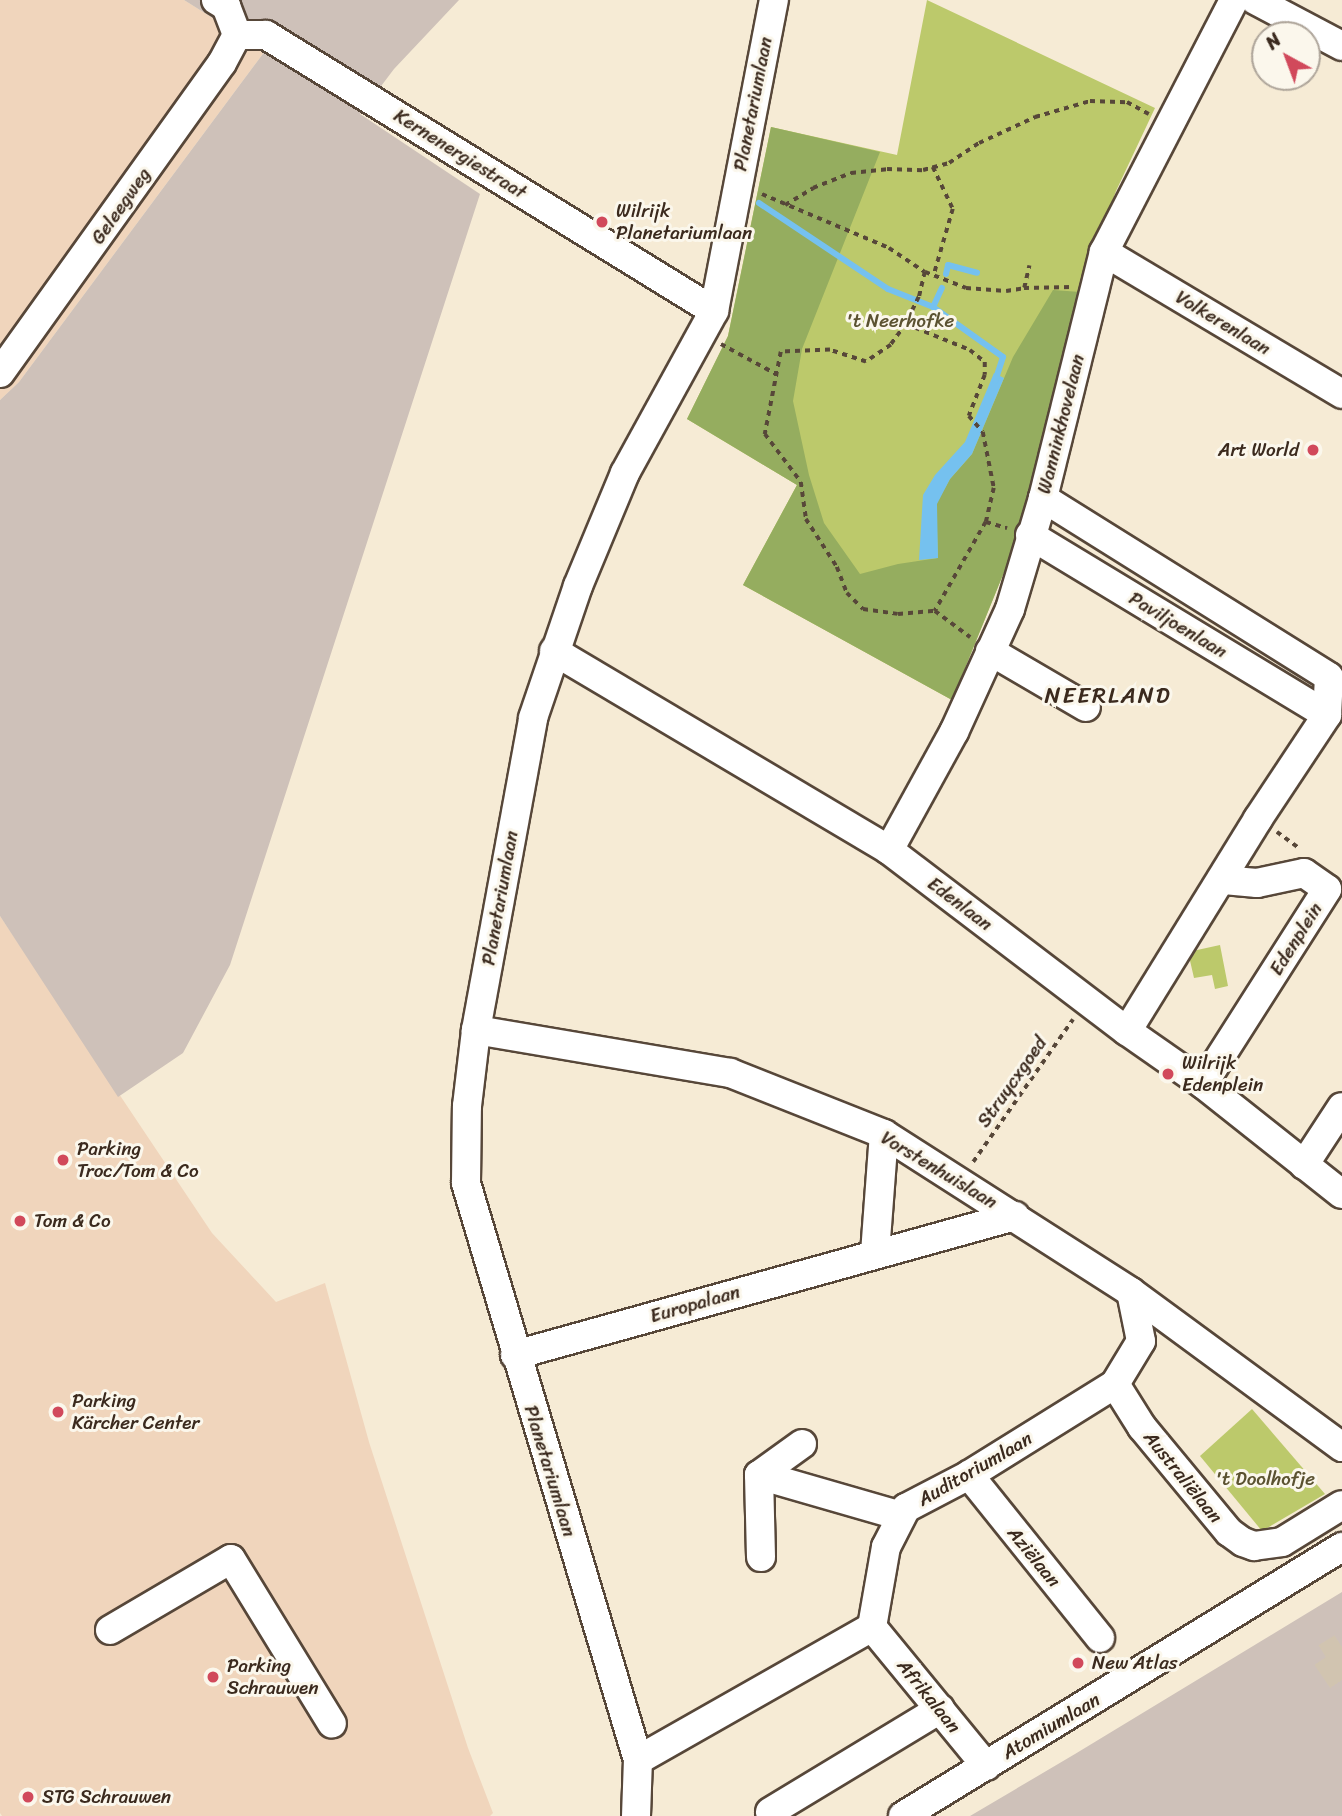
<!DOCTYPE html>
<html>
<head>
<meta charset="utf-8">
<style>
  body { margin:0 }
  #map { position:relative; width:1342px; height:1816px; overflow:hidden; background:#f6ebd5; font-family:Sriracha,sans-serif }
  div>[style] { position:absolute }
  .built>* { inset:0; background:#f0d5bc }
  .industrial>* { inset:0; background:#cec1b9 }
  .green>* { inset:0; background:#bcc96b }
  .forest>* { inset:0; background:#95ad5f }
  .water>* { inset:0; background:#75c1ef }
  .stream>* { height:6px; margin:-3px; padding:0 3px; transform-origin:3px; border-radius:3px; background:#75c1ef }
  .minor-tunnel>* { height:28px; margin-top:-14px; transform-origin:0; background:repeating-linear-gradient(90deg,#d1c4b0 0 28px,transparent 0 42px) }
  .path>* { height:3.5px; margin-top:-1.75px; transform-origin:0; background:repeating-linear-gradient(90deg,#574739 0 5px,transparent 0 10px) }
  .roads { filter:drop-shadow(2px 0 #574739) drop-shadow(-2px 0 #574739) drop-shadow(0 2px #574739) drop-shadow(0 -2px #574739) }
  .minor>* { height:28px; margin:-14px; padding:0 14px; transform-origin:14px; border-radius:14px; background:#fff }
  .dots>* { width:19px; height:19px; translate:-50% -50%; box-sizing:border-box; border:4px solid #fbf7ec; border-radius:50% }
  span { translate:-50% -50%; white-space:nowrap; text-align:center; line-height:1.15; -webkit-text-stroke:6px #fbf7ec; paint-order:stroke }
  .street-label { font-size:19px; color:#3b2a1e }
  .poi-label { font-size:19px; color:#3b2a1e }
  .left { translate:0 -50%; text-align:left }
  .right { translate:-100% -50%; text-align:right }
  .park-label { font-size:19px; color:#5b5231 }
  .quarter-label { font-size:23px; color:#3b2a1e; letter-spacing:2px }
  .north { position:absolute; left:1251px; top:21px; width:70px; height:70px; box-sizing:border-box; background:#fbf7ec; border:2px solid #aea59a; border-radius:50%; rotate:319deg; font-size:19px; font-weight:700; line-height:28px; text-align:center; color:#3b2a1e }
  .north::after { content:''; display:block; margin:auto; width:24px; height:32px; background:#d1495b; clip-path:polygon(50% 0,100% 100%,50% 72%,0 100%) }
</style>
</head>
<body>
<div id="map">
  <div class="built">
    <div style="clip-path:polygon(0 0,184px 0,265px 51px,19px 382px,0 400px)"></div>
    <div style="clip-path:polygon(0 916px,212px 1233px,276px 1302px,325px 1283px,369px 1442px,468px 1748px,493px 1813px,490px 1816px,2px 1816px,0 1813px)"></div>
  </div>
  <div class="industrial">
    <div style="clip-path:polygon(184px 0,459px 0,394px 69px,360px 114px,480px 194px,230px 965px,183px 1053px,118px 1097px,0 916px,0 400px,19px 382px,265px 51px)"></div>
    <div style="clip-path:polygon(1342px 1592px,1342px 1816px,970px 1816px,1075px 1754px)"></div>
  </div>
  <div class="green">
    <div style="clip-path:polygon(927px 0,1155px 108px,1116px 191px,1076px 302px,1013px 550px,952px 700px,743px 585px,797px 485px,687px 419px,728px 336px,771px 127px,897px 155px)"></div>
    <div style="clip-path:polygon(1220px 945px,1228px 986px,1215px 989px,1212px 975px,1194px 978px,1188px 952px)"></div>
    <div style="clip-path:polygon(1252px 1409px,1325px 1494px,1262px 1531px,1200px 1456px)"></div>
  </div>
  <div class="forest">
    <div style="clip-path:polygon(771px 127px,880px 152px,802px 349px,793px 401px,809px 475px,824px 523px,860px 574px,898px 564px,938px 558px,936px 504px,950px 479px,972px 454px,1013px 357px,1053px 290px,1080px 292px,1013px 550px,952px 700px,743px 585px,797px 485px,687px 419px,728px 336px)"></div>
  </div>
  <div class="water">
    <div style="clip-path:polygon(994px 373px,1004px 378px,972px 454px,950px 479px,937px 504px,938px 558px,919px 560px,923px 495px,935px 475px,965px 442px)"></div>
  </div>
  <div class="stream">
    <div style="left:759px;top:203px;width:155px;rotate:33.7deg"></div>
    <div style="left:888px;top:289px;width:48px;rotate:21.8deg"></div>
    <div style="left:933px;top:307px;width:86px;rotate:35.5deg"></div>
    <div style="left:1003px;top:357px;width:25px;rotate:108deg"></div>
    <div style="left:946px;top:274px;width:9px;rotate:-77deg"></div>
    <div style="left:948px;top:265px;width:30px;rotate:15deg"></div>
    <div style="left:933px;top:307px;width:21px;rotate:-65deg"></div>
  </div>
  <div class="minor-tunnel">
    <div style="left:1342px;top:1647px;width:19px;rotate:148deg"></div>
    <div style="left:1326px;top:1657px;width:29px;rotate:56deg"></div>
  </div>
  <div class="path">
    <div style="left:933px;top:167px;width:47px;rotate:64.5deg"></div>
    <div style="left:953px;top:209px;width:69px;rotate:106.1deg"></div>
    <div style="left:762px;top:194px;width:138px;rotate:23deg"></div>
    <div style="left:889px;top:248px;width:43px;rotate:33.7deg"></div>
    <div style="left:925px;top:272px;width:44px;rotate:21.3deg"></div>
    <div style="left:966px;top:288px;width:40px;rotate:4.3deg"></div>
    <div style="left:1006px;top:291px;width:18px;rotate:-9deg"></div>
    <div style="left:1024px;top:288px;width:48px;rotate:-1.2deg"></div>
    <div style="left:785px;top:205px;width:33px;rotate:-31deg"></div>
    <div style="left:813px;top:188px;width:41px;rotate:-21.5deg"></div>
    <div style="left:851px;top:173px;width:36px;rotate:-6deg"></div>
    <div style="left:887px;top:169px;width:36px;rotate:2deg"></div>
    <div style="left:923px;top:170px;width:27px;rotate:-15deg"></div>
    <div style="left:949px;top:163px;width:36px;rotate:-34deg"></div>
    <div style="left:979px;top:143px;width:62px;rotate:-24.9deg"></div>
    <div style="left:1035px;top:117px;width:57px;rotate:-16.2deg"></div>
    <div style="left:1090px;top:101px;width:37px;rotate:2deg"></div>
    <div style="left:1127px;top:102px;width:25px;rotate:29deg"></div>
    <div style="left:925px;top:272px;width:26px;rotate:103deg"></div>
    <div style="left:919px;top:297px;width:30px;rotate:116deg"></div>
    <div style="left:906px;top:324px;width:26px;rotate:126deg"></div>
    <div style="left:891px;top:345px;width:30px;rotate:146deg"></div>
    <div style="left:866px;top:362px;width:38px;rotate:-162deg"></div>
    <div style="left:830px;top:350px;width:49px;rotate:177.7deg"></div>
    <div style="left:781px;top:352px;width:84px;rotate:101deg"></div>
    <div style="left:765px;top:434px;width:60px;rotate:53.1deg"></div>
    <div style="left:801px;top:482px;width:37px;rotate:82deg"></div>
    <div style="left:806px;top:519px;width:57px;rotate:57.1deg"></div>
    <div style="left:837px;top:567px;width:28px;rotate:69deg"></div>
    <div style="left:847px;top:593px;width:23px;rotate:45deg"></div>
    <div style="left:863px;top:609px;width:35px;rotate:8deg"></div>
    <div style="left:898px;top:614px;width:37px;rotate:-5deg"></div>
    <div style="left:935px;top:611px;width:44px;rotate:36.6deg"></div>
    <div style="left:1024px;top:288px;width:23px;rotate:-77deg"></div>
    <div style="left:906px;top:324px;width:69px;rotate:22.1deg"></div>
    <div style="left:970px;top:350px;width:19px;rotate:39deg"></div>
    <div style="left:985px;top:362px;width:13px;rotate:90deg"></div>
    <div style="left:985px;top:375px;width:44px;rotate:111.3deg"></div>
    <div style="left:969px;top:416px;width:21px;rotate:49deg"></div>
    <div style="left:983px;top:432px;width:57px;rotate:78.9deg"></div>
    <div style="left:994px;top:488px;width:35px;rotate:103deg"></div>
    <div style="left:986px;top:522px;width:103px;rotate:119.8deg"></div>
    <div style="left:721px;top:344px;width:63px;rotate:28.6deg"></div>
    <div style="left:986px;top:522px;width:22px;rotate:16deg"></div>
    <div style="left:1277px;top:832px;width:27px;rotate:36deg"></div>
    <div style="left:973px;top:1162px;width:174px;rotate:-55deg"></div>
  </div>
  <div class="roads">
    <div class="minor">
      <div style="left:216px;top:0;width:12px;rotate:31deg"></div>
      <div style="left:226px;top:6px;width:31px;rotate:69deg"></div>
      <div style="left:1255px;top:0;width:98px;rotate:27.9deg"></div>
      <div style="left:237px;top:35px;width:29px"></div>
      <div style="left:266px;top:35px;width:526px;rotate:31.64deg"></div>
      <div style="left:1104px;top:252px;width:277px;rotate:30.8deg"></div>
      <div style="left:0;top:373px;width:381px;rotate:-54.4deg"></div>
      <div style="left:222px;top:63px;width:32px;rotate:-62deg"></div>
      <div style="left:1043px;top:498px;width:337px;rotate:32deg"></div>
      <div style="left:1329px;top:677px;width:38px;rotate:93deg"></div>
      <div style="left:1327px;top:715px;width:125px;rotate:123.6deg"></div>
      <div style="left:1258px;top:819px;width:249px;rotate:121.7deg"></div>
      <div style="left:1030px;top:535px;width:347px;rotate:31.2deg"></div>
      <div style="left:554px;top:651px;width:390px;rotate:30.7deg"></div>
      <div style="left:889px;top:850px;width:299px;rotate:37.3deg"></div>
      <div style="left:1127px;top:1031px;width:93px;rotate:34.9deg"></div>
      <div style="left:1203px;top:1084px;width:177px;rotate:38.4deg"></div>
      <div style="left:990px;top:651px;width:111px;rotate:30.3deg"></div>
      <div style="left:889px;top:850px;width:135px;rotate:-61.2deg"></div>
      <div style="left:954px;top:732px;width:135px;rotate:-65.5deg"></div>
      <div style="left:1010px;top:609px;width:116px;rotate:-73.4deg"></div>
      <div style="left:1043px;top:498px;width:253px;rotate:-76.1deg"></div>
      <div style="left:1104px;top:252px;width:284px;rotate:-62.7deg"></div>
      <div style="left:476px;top:1030px;width:258px;rotate:9.6deg"></div>
      <div style="left:730px;top:1073px;width:166px;rotate:21.6deg"></div>
      <div style="left:884px;top:1134px;width:293px;rotate:32.6deg"></div>
      <div style="left:1131px;top:1292px;width:262px;rotate:36.3deg"></div>
      <div style="left:1203px;top:1084px;width:231px;rotate:-57.5deg"></div>
      <div style="left:1327px;top:889px;width:28px;rotate:-145deg"></div>
      <div style="left:1304px;top:873px;width:48px;rotate:168deg"></div>
      <div style="left:1257px;top:883px;width:36px;rotate:-175deg"></div>
      <div style="left:1304px;top:1165px;width:69px;rotate:-56.8deg"></div>
      <div style="left:875px;top:1253px;width:119px;rotate:-85.7deg"></div>
      <div style="left:515px;top:1355px;width:519px;rotate:-15.54deg"></div>
      <div style="left:1115px;top:1384px;width:51px;rotate:57.9deg"></div>
      <div style="left:1142px;top:1427px;width:136px;rotate:50.4deg"></div>
      <div style="left:1229px;top:1532px;width:17px;rotate:36deg"></div>
      <div style="left:1243px;top:1542px;width:12px;rotate:20deg"></div>
      <div style="left:1254px;top:1546px;width:28px;rotate:-8deg"></div>
      <div style="left:1282px;top:1542px;width:70px;rotate:-31.7deg"></div>
      <div style="left:759px;top:1475px;width:53px;rotate:-35.8deg"></div>
      <div style="left:969px;top:1475px;width:209px;rotate:51.2deg"></div>
      <div style="left:761px;top:1557px;width:82px;rotate:-91.4deg"></div>
      <div style="left:759px;top:1475px;width:148px;rotate:16.1deg"></div>
      <div style="left:872px;top:1627px;width:180px;rotate:50.6deg"></div>
      <div style="left:110px;top:1630px;width:140px;rotate:-30.4deg"></div>
      <div style="left:231px;top:1559px;width:193px;rotate:58.5deg"></div>
      <div style="left:638px;top:1760px;width:269px;rotate:-29.6deg"></div>
      <div style="left:872px;top:1627px;width:81px;rotate:-80.1deg"></div>
      <div style="left:886px;top:1547px;width:44px;rotate:-62.9deg"></div>
      <div style="left:906px;top:1508px;width:71px;rotate:-27.6deg"></div>
      <div style="left:969px;top:1475px;width:172px;rotate:-31.9deg"></div>
      <div style="left:1115px;top:1384px;width:50px;rotate:-58.8deg"></div>
      <div style="left:1141px;top:1341px;width:50px;rotate:-101.5deg"></div>
      <div style="left:770px;top:1812px;width:199px;rotate:-31.2deg"></div>
      <div style="left:636px;top:1816px;width:56px;rotate:-88deg"></div>
      <div style="left:638px;top:1760px;width:602px;rotate:-106.6deg"></div>
      <div style="left:466px;top:1183px;width:77px;rotate:-89.3deg"></div>
      <div style="left:467px;top:1106px;width:77px;rotate:-83.2deg"></div>
      <div style="left:476px;top:1030px;width:317px;rotate:-79.6deg"></div>
      <div style="left:533px;top:718px;width:139px;rotate:-71.2deg"></div>
      <div style="left:578px;top:586px;width:122px;rotate:-67.4deg"></div>
      <div style="left:625px;top:473px;width:185px;rotate:-61.2deg"></div>
      <div style="left:714px;top:311px;width:317px;rotate:-79.1deg"></div>
      <div style="left:903px;top:1816px;width:515px;rotate:-31.5deg"></div>
    </div>
  </div>
  <div class="dots">
    <div style="left:602px;top:222px;background:#d1495b"></div>
    <div style="left:1313px;top:450px;background:#d1495b"></div>
    <div style="left:1168px;top:1074px;background:#d1495b"></div>
    <div style="left:63px;top:1160px;background:#d1495b"></div>
    <div style="left:20px;top:1221px;background:#d1495b"></div>
    <div style="left:58px;top:1412px;background:#d1495b"></div>
    <div style="left:1078px;top:1663px;background:#d1495b"></div>
    <div style="left:213px;top:1677px;background:#d1495b"></div>
    <div style="left:28px;top:1797px;background:#d1495b"></div>
  </div>
  <div class="street-label">
    <span style="left:753px;top:104px;rotate:-79deg">Planetariumlaan</span>
    <span style="left:460px;top:154px;rotate:32deg">Kernenergiestraat</span>
    <span style="left:121px;top:206px;rotate:-55deg">Geleegweg</span>
    <span style="left:1223px;top:323px;rotate:31deg">Volkerenlaan</span>
    <span style="left:1061px;top:424px;rotate:-76deg">Wanninkhovelaan</span>
    <span style="left:1178px;top:625px;rotate:31deg">Paviljoenlaan</span>
    <span style="left:500px;top:898px;rotate:-80deg">Planetariumlaan</span>
    <span style="left:960px;top:904px;rotate:37deg">Edenlaan</span>
    <span style="left:1296px;top:939px;rotate:-58deg">Edenplein</span>
    <span style="left:1012px;top:1082px;rotate:-55deg">Struycxgoed</span>
    <span style="left:939px;top:1170px;rotate:31deg">Vorstenhuislaan</span>
    <span style="left:695px;top:1304px;rotate:-16deg">Europalaan</span>
    <span style="left:975px;top:1469px;rotate:-30deg">Auditoriumlaan</span>
    <span style="left:550px;top:1471px;rotate:73deg">Planetariumlaan</span>
    <span style="left:1183px;top:1477px;rotate:51deg">Australiëlaan</span>
    <span style="left:1034px;top:1557px;rotate:51deg">Aziëlaan</span>
    <span style="left:929px;top:1696px;rotate:51deg">Afrikalaan</span>
    <span style="left:1051px;top:1726px;rotate:-31deg">Atomiumlaan</span>
  </div>
  <div class="poi-label">
    <span class="left" style="left:616px;top:222px">Wilrijk<br>Planetariumlaan</span>
    <span class="right" style="left:1299px;top:450px">Art World</span>
    <span class="left" style="left:1182px;top:1074px">Wilrijk<br>Edenplein</span>
    <span class="left" style="left:77px;top:1160px">Parking<br>Troc/Tom &amp; Co</span>
    <span class="left" style="left:34px;top:1221px">Tom &amp; Co</span>
    <span class="left" style="left:72px;top:1412px">Parking<br>Kärcher Center</span>
    <span class="left" style="left:1092px;top:1663px">New Atlas</span>
    <span class="left" style="left:227px;top:1677px">Parking<br>Schrauwen</span>
    <span class="left" style="left:42px;top:1797px">STG Schrauwen</span>
  </div>
  <div class="park-label">
    <span style="left:900px;top:321px">'t Neerhofke</span>
    <span style="left:1265px;top:1479px">'t Doolhofje</span>
  </div>
  <div class="quarter-label">
    <span style="left:1108px;top:696px">NEERLAND</span>
  </div>
  <div class="north">N</div>
</div>
</body>
</html>
